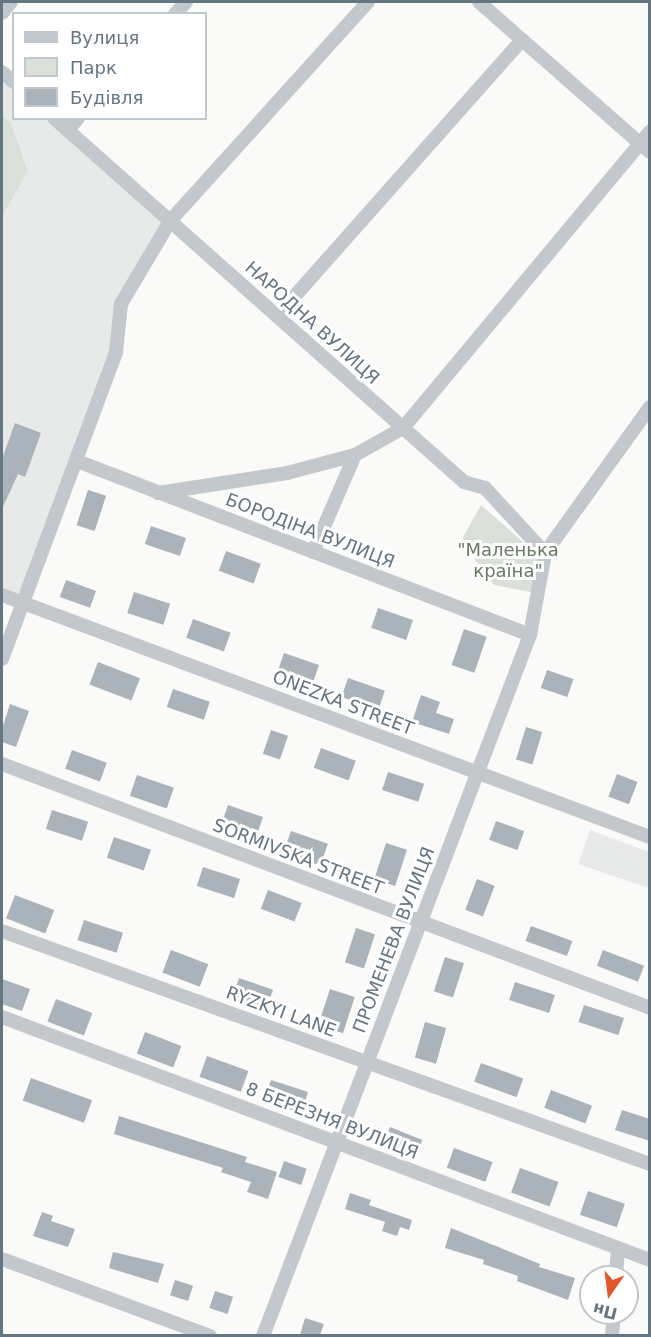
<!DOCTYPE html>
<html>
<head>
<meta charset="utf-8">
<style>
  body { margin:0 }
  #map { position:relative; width:651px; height:1337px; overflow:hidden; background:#fafaf8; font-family:"DejaVu Sans",sans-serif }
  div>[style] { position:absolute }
  .built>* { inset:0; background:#e8e9e9 }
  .green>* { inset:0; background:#dadfd7 }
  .building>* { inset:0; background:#aab3b9; transform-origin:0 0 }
  .street>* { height:14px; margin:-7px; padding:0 7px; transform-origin:7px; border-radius:7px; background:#c3c8cc }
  span { translate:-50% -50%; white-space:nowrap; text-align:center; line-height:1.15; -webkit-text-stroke:6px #fff; paint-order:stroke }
  .street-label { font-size:18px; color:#657683 }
  .park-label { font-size:18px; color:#687a64 }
  .frame { position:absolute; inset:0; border:3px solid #657683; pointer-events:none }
  .legend { position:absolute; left:12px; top:12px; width:195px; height:108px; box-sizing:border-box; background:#fff; border:2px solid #c1c8cd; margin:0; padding:8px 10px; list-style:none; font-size:18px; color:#657683 }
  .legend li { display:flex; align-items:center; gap:12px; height:30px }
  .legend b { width:30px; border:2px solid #c1c8cd }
  .north { position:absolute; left:579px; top:1265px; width:60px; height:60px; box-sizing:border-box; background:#fff; border:2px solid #c1c8cd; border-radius:50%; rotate:194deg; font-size:16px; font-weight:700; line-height:24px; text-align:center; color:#657683 }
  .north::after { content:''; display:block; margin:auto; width:21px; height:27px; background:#e4572e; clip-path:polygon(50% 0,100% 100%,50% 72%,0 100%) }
</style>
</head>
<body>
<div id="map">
  <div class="built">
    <div style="clip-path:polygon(2px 72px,13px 82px,14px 118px,54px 119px,170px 221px,121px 304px,116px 352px,23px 603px,2px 595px,2px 217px,28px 171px,11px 123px,2px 115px)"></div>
    <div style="clip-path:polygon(590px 830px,649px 852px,649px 888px,578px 864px)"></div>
  </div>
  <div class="green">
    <div style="clip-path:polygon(2px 115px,11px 123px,28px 171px,2px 217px)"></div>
    <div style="clip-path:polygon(481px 505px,540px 557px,536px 593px,494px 585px,461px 541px)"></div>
  </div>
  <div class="building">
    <div style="clip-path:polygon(15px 423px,41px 433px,25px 477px,18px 474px,2px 509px,2px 459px)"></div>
    <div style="left:88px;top:490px;width:19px;height:37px;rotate:18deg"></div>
    <div style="left:151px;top:526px;width:37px;height:19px;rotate:19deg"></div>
    <div style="left:226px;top:551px;width:37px;height:21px;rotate:20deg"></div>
    <div style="left:66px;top:580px;width:32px;height:18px;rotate:20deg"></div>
    <div style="left:134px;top:592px;width:38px;height:22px;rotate:18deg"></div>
    <div style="left:378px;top:608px;width:37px;height:21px;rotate:19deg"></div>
    <div style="left:193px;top:619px;width:40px;height:20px;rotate:20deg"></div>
    <div style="left:464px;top:629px;width:24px;height:38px;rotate:19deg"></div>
    <div style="left:284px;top:653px;width:37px;height:23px;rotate:19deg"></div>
    <div style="left:98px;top:662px;width:45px;height:24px;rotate:21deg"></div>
    <div style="left:547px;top:670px;width:28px;height:19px;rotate:19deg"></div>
    <div style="left:348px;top:678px;width:39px;height:20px;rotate:19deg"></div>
    <div style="left:173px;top:689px;width:39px;height:19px;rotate:19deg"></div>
    <div style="clip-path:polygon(421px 695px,440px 702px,436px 713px,454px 719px,449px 734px,412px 722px)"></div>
    <div style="clip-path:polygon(10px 704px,29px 711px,16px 747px,2px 742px,2px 729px)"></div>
    <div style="left:526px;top:727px;width:17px;height:34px;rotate:17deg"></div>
    <div style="left:271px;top:730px;width:18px;height:25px;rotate:19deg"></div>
    <div style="left:321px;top:748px;width:37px;height:21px;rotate:20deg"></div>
    <div style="left:72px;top:750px;width:37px;height:20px;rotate:20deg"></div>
    <div style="left:388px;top:772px;width:38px;height:19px;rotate:18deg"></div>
    <div style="left:617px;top:774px;width:22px;height:24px;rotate:21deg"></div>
    <div style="left:137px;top:775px;width:39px;height:22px;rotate:19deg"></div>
    <div style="left:228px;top:805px;width:37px;height:21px;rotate:19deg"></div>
    <div style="left:52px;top:810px;width:38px;height:20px;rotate:18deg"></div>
    <div style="left:496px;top:821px;width:30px;height:20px;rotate:20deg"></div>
    <div style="left:291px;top:831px;width:39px;height:23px;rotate:19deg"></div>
    <div style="left:114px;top:837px;width:39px;height:22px;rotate:19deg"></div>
    <div style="left:386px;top:843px;width:22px;height:38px;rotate:18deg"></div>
    <div style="left:203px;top:867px;width:39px;height:20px;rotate:18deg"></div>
    <div style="left:477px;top:879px;width:19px;height:33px;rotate:21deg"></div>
    <div style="left:268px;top:890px;width:36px;height:20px;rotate:21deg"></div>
    <div style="left:15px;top:895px;width:42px;height:25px;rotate:21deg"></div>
    <div style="left:84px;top:920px;width:41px;height:21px;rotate:18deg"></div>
    <div style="left:531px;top:926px;width:44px;height:16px;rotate:20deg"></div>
    <div style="left:356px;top:928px;width:20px;height:36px;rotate:18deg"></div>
    <div style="left:171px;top:950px;width:40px;height:24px;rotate:21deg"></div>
    <div style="left:603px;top:950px;width:44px;height:17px;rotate:21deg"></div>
    <div style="left:445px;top:957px;width:20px;height:36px;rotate:18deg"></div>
    <div style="left:239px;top:978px;width:36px;height:19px;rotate:19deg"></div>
    <div style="clip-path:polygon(2px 979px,30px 989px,22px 1011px,2px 1004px)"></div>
    <div style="left:515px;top:982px;width:42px;height:19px;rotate:18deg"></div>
    <div style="left:330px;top:989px;width:26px;height:38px;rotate:18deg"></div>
    <div style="left:56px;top:999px;width:39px;height:24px;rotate:21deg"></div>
    <div style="left:584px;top:1005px;width:42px;height:18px;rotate:18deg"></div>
    <div style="left:425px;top:1022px;width:22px;height:37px;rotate:16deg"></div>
    <div style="left:145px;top:1032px;width:39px;height:23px;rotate:21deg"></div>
    <div style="left:207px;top:1056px;width:44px;height:22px;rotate:20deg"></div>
    <div style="left:481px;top:1063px;width:45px;height:20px;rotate:20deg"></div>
    <div style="left:31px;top:1078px;width:65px;height:24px;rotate:20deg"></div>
    <div style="left:271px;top:1080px;width:39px;height:22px;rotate:18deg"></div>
    <div style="left:551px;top:1090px;width:44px;height:19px;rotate:21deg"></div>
    <div style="clip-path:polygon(622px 1110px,650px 1119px,650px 1141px,615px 1130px)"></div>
    <div style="clip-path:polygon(119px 1116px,247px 1157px,245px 1162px,277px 1172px,268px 1199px,247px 1192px,251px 1182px,221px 1172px,223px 1168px,114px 1134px)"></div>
    <div style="left:390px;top:1127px;width:35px;height:20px;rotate:22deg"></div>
    <div style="left:454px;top:1148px;width:41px;height:21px;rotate:20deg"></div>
    <div style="left:284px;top:1161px;width:24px;height:17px;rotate:19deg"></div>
    <div style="left:520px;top:1168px;width:41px;height:26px;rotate:20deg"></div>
    <div style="left:588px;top:1191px;width:39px;height:25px;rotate:19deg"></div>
    <div style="clip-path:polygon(350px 1193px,371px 1200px,369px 1205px,412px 1220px,409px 1230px,400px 1227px,397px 1236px,382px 1231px,385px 1222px,345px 1209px)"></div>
    <div style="clip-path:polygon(42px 1212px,53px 1216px,51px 1221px,75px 1229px,68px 1247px,33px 1236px)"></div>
    <div style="clip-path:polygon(451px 1228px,540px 1264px,539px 1267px,575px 1278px,568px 1300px,517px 1281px,518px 1276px,483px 1264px,484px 1260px,445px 1248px)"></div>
    <div style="clip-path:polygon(113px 1252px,164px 1264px,158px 1283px,109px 1268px)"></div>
    <div style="left:175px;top:1280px;width:19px;height:16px;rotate:18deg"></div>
    <div style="left:215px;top:1291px;width:19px;height:18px;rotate:18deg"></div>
    <div style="clip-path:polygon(305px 1318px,324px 1324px,320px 1335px,300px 1335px)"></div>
  </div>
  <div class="street">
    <div style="left:479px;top:2px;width:227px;rotate:41.3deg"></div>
    <div style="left:2px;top:13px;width:14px;rotate:-51deg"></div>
    <div style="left:175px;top:14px;width:16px;rotate:-47deg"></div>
    <div style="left:2px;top:72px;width:16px;rotate:40deg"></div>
    <div style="left:54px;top:118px;width:548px;rotate:41.6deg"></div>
    <div style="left:464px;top:482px;width:22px;rotate:16deg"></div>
    <div style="left:485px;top:488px;width:88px;rotate:47.3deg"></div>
    <div style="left:68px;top:130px;width:16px;rotate:-50deg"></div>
    <div style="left:277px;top:316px;width:369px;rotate:-48.4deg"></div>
    <div style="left:77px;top:461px;width:485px;rotate:21deg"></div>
    <div style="left:158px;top:493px;width:131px;rotate:-8.8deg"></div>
    <div style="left:287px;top:473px;width:70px;rotate:-14.8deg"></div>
    <div style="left:355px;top:455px;width:55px;rotate:-29.4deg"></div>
    <div style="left:403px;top:428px;width:386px;rotate:-50.2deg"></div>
    <div style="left:313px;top:552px;width:106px;rotate:-66.6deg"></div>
    <div style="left:545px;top:553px;width:180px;rotate:-54.3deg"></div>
    <div style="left:2px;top:595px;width:692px;rotate:20.48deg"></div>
    <div style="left:2px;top:659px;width:327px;rotate:-69.6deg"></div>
    <div style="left:116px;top:352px;width:48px;rotate:-84.1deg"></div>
    <div style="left:121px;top:304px;width:96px;rotate:-59.4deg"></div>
    <div style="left:170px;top:221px;width:295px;rotate:-47.9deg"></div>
    <div style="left:2px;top:764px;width:692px;rotate:20.63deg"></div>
    <div style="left:2px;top:931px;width:689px;rotate:19.78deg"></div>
    <div style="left:2px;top:1017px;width:692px;rotate:20.56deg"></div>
    <div style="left:2px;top:1259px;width:222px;rotate:20.3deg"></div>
    <div style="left:616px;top:1277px;width:28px;rotate:-86deg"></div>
    <div style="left:263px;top:1336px;width:750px;rotate:-69.15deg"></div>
    <div style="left:530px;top:635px;width:83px;rotate:-79.6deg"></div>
    <div style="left:612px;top:1336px;width:23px;rotate:-85deg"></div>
  </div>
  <div class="street-label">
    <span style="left:312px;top:323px;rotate:42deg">НАРОДНА ВУЛИЦЯ</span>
    <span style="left:310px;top:531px;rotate:21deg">БОРОДІНА ВУЛИЦЯ</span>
    <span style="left:343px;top:703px;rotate:21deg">ONEZKA STREET</span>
    <span style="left:298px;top:857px;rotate:21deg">SORMIVSKA STREET</span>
    <span style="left:394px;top:940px;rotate:-69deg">ПРОМЕНЕВА ВУЛИЦЯ</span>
    <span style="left:281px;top:1012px;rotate:20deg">RYZKYI LANE</span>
    <span style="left:332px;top:1121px;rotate:21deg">8 БЕРЕЗНЯ ВУЛИЦЯ</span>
  </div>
  <div class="park-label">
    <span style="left:508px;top:561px">"Маленька<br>країна"</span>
  </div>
  <div class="frame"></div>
  <ul class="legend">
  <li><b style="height:8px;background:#c3c8cc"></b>Вулиця</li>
  <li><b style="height:16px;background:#dadfd7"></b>Парк</li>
  <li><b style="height:16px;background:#aab3b9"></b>Будівля</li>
  </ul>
  <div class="north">Пн</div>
</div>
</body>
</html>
